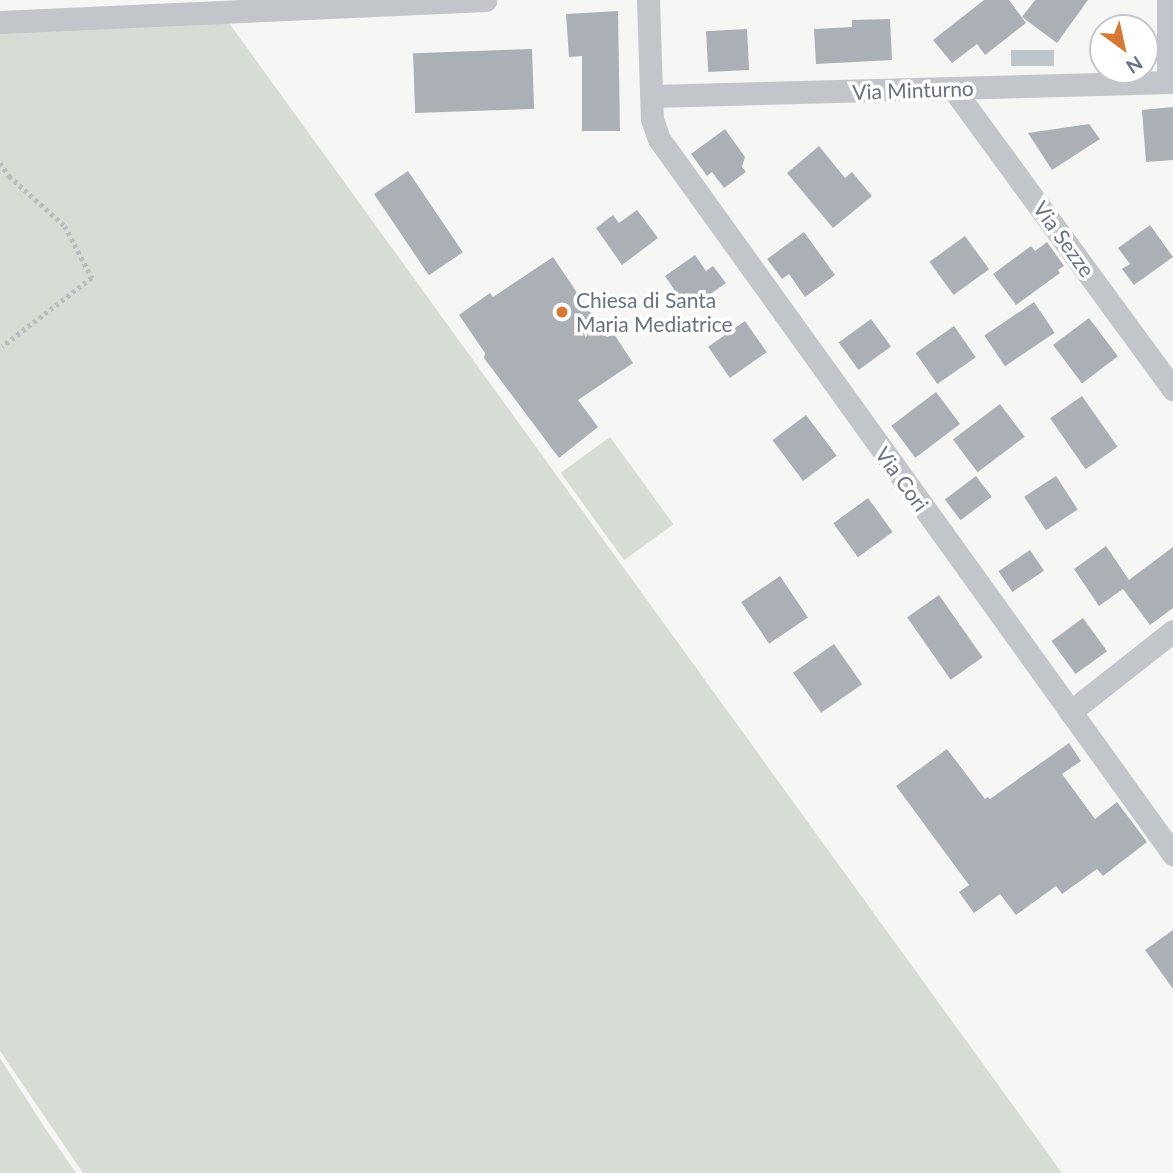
<!DOCTYPE html>
<html>
<head>
<meta charset="utf-8">
<style>
  body { margin:0 }
  #map { position:relative; width:1173px; height:1173px; overflow:hidden; background:#f6f7f4; font-family:Lato,sans-serif }
  div>[style] { position:absolute }
  .green>* { inset:0; background:#d7ddd5; transform-origin:0 0 }
  .water>* { inset:0; background:#bec5cb; transform-origin:0 0 }
  .building>* { inset:0; background:#abb0b7; transform-origin:0 0 }
  .path>* { height:4.5px; margin-top:-2.25px; transform-origin:0; background:repeating-linear-gradient(90deg,#babcbf 0 3.5px,transparent 0 7px) }
  .street>* { height:23px; margin:-11.5px; padding:0 11.5px; transform-origin:11.5px; border-radius:11.5px; background:#c2c5c9 }
  .dots>* { width:19px; height:19px; translate:-50% -50%; box-sizing:border-box; border:4px solid #fff; border-radius:50% }
  span { translate:-50% -50%; white-space:nowrap; text-align:center; line-height:1.15; -webkit-text-stroke:7px #fff; paint-order:stroke }
  .street-label { font-size:21px; color:#687283 }
  .poi-label { font-size:21px; color:#687283 }
  .left { translate:0 -50%; text-align:left }
  .north { position:absolute; left:1089px; top:14px; width:70px; height:70px; box-sizing:border-box; background:#fff; border:2px solid #c3c7cd; border-radius:50%; rotate:147deg; font-size:19px; font-weight:700; line-height:28px; text-align:center; color:#687283 }
  .north::after { content:''; display:block; margin:auto; width:24px; height:32px; background:#d77934; clip-path:polygon(50% 0,100% 100%,50% 72%,0 100%) }
</style>
</head>
<body>
<div id="map">
  <div class="green">
    <div style="clip-path:polygon(229px 23px,1062px 1173px,83px 1173px,0 1051px,0 31px)"></div>
    <div style="left:610px;top:437px;width:108px;height:61px;rotate:54deg"></div>
    <div style="clip-path:polygon(0 1058px,45px 1128px,76px 1173px,0 1173px)"></div>
  </div>
  <div class="water">
    <div style="left:1054px;top:50px;width:16px;height:43px;rotate:90deg"></div>
  </div>
  <div class="building">
    <div style="clip-path:polygon(984px 0,1009px 0,1026px 23px,985px 55px,977px 44px,952px 63px,933px 40px)"></div>
    <div style="clip-path:polygon(1035px 0,1088px 0,1057px 43px,1022px 17px)"></div>
    <div style="clip-path:polygon(618px 11px,620px 131px,582px 131px,582px 56px,569px 57px,566px 14px)"></div>
    <div style="clip-path:polygon(890px 19px,892px 60px,816px 64px,814px 29px,852px 27px,852px 20px)"></div>
    <div style="left:747px;top:29px;width:41px;height:41px;rotate:87deg"></div>
    <div style="left:532px;top:49px;width:60px;height:119px;rotate:88deg"></div>
    <div style="clip-path:polygon(1173px 107px,1173px 160px,1146px 162px,1142px 110px)"></div>
    <div style="clip-path:polygon(1089px 124px,1100px 139px,1052px 170px,1028px 133px)"></div>
    <div style="clip-path:polygon(725px 129px,745px 157px,742px 167px,746px 172px,724px 188px,712px 172px,707px 176px,691px 154px)"></div>
    <div style="clip-path:polygon(819px 146px,845px 178px,852px 172px,872px 196px,833px 228px,787px 173px)"></div>
    <div style="left:408px;top:171px;width:98px;height:41px;rotate:56deg"></div>
    <div style="clip-path:polygon(637px 210px,658px 238px,622px 265px,596px 228px,613px 215px,619px 223px)"></div>
    <div style="clip-path:polygon(1150px 225px,1173px 257px,1134px 285px,1122px 269px,1130px 264px,1118px 248px)"></div>
    <div style="clip-path:polygon(804px 232px,835px 275px,805px 297px,789px 274px,782px 279px,767px 259px)"></div>
    <div style="left:965px;top:236px;width:41px;height:44px;rotate:54deg"></div>
    <div style="clip-path:polygon(1047px 242px,1064px 266px,1058px 270px,1060px 273px,1016px 305px,993px 274px,1031px 246px,1035px 251px)"></div>
    <div style="clip-path:polygon(695px 255px,706px 271px,713px 266px,726px 283px,688px 310px,665px 276px)"></div>
    <div style="clip-path:polygon(553px 257px,607px 337px,614px 334px,633px 363px,578px 400px,598px 427px,559px 458px,484px 358px,485px 353px,459px 315px,490px 293px,493px 297px)"></div>
    <div style="left:1034px;top:302px;width:37px;height:60px;rotate:56deg"></div>
    <div style="left:1089px;top:318px;width:48px;height:45px;rotate:53deg"></div>
    <div style="left:871px;top:319px;width:34px;height:40px;rotate:54deg"></div>
    <div style="left:745px;top:321px;width:38px;height:45px;rotate:55deg"></div>
    <div style="left:954px;top:326px;width:38px;height:47px;rotate:55deg"></div>
    <div style="left:936px;top:392px;width:40px;height:56px;rotate:53deg"></div>
    <div style="left:1082px;top:396px;width:62px;height:39px;rotate:55deg"></div>
    <div style="left:1000px;top:404px;width:41px;height:59px;rotate:53deg"></div>
    <div style="left:806px;top:415px;width:51px;height:42px;rotate:53deg"></div>
    <div style="left:976px;top:476px;width:26px;height:39px;rotate:53deg"></div>
    <div style="left:1056px;top:476px;width:40px;height:38px;rotate:57deg"></div>
    <div style="left:868px;top:498px;width:42px;height:43px;rotate:54deg"></div>
    <div style="clip-path:polygon(1106px 546px,1129px 580px,1173px 547px,1173px 608px,1150px 625px,1123px 589px,1099px 606px,1074px 569px)"></div>
    <div style="left:1030px;top:550px;width:25px;height:38px;rotate:56deg"></div>
    <div style="left:780px;top:576px;width:50px;height:47px;rotate:56deg"></div>
    <div style="left:939px;top:595px;width:76px;height:39px;rotate:55deg"></div>
    <div style="left:1083px;top:618px;width:41px;height:39px;rotate:54deg"></div>
    <div style="left:834px;top:644px;width:49px;height:50px;rotate:55deg"></div>
    <div style="clip-path:polygon(1069px 743px,1081px 761px,1062px 774px,1095px 819px,1117px 802px,1147px 842px,1103px 876px,1097px 869px,1062px 894px,1056px 886px,1016px 915px,1000px 894px,974px 913px,959px 892px,969px 885px,896px 786px,947px 749px,985px 799px,988px 797px,990px 799px)"></div>
    <div style="clip-path:polygon(1173px 930px,1173px 989px,1145px 950px)"></div>
  </div>
  <div class="path">
    <div style="left:0;top:163px;width:16px;rotate:55deg"></div>
    <div style="left:9px;top:176px;width:75px;rotate:41.8deg"></div>
    <div style="left:65px;top:226px;width:59px;rotate:62.6deg"></div>
    <div style="left:92px;top:278px;width:113px;rotate:142.5deg"></div>
  </div>
  <div class="street">
    <div style="left:648px;top:0;width:119px;rotate:88.1deg"></div>
    <div style="left:652px;top:119px;width:21px;rotate:71deg"></div>
    <div style="left:659px;top:139px;width:881px;rotate:54.29deg"></div>
    <div style="left:0;top:22px;width:486px;rotate:-2.6deg"></div>
    <div style="left:1168px;top:82px;width:82px;rotate:-90deg"></div>
    <div style="left:954px;top:90px;width:371px;rotate:53.8deg"></div>
    <div style="left:652px;top:96px;width:521px;rotate:-1.54deg"></div>
    <div style="left:1070px;top:712px;width:131px;rotate:-38.2deg"></div>
  </div>
  <div class="dots">
    <div style="left:562px;top:312px;background:#d77934"></div>
  </div>
  <div class="street-label">
    <span style="left:913px;top:90px;rotate:-2deg">Via Minturno</span>
    <span style="left:1064px;top:239px;rotate:54deg">Via Sezze</span>
    <span style="left:902px;top:479px;rotate:54deg">Via Cori</span>
  </div>
  <div class="poi-label">
    <span class="left" style="left:576px;top:312px">Chiesa di Santa<br>Maria Mediatrice</span>
  </div>
  <div class="north">N</div>
</div>
</body>
</html>
